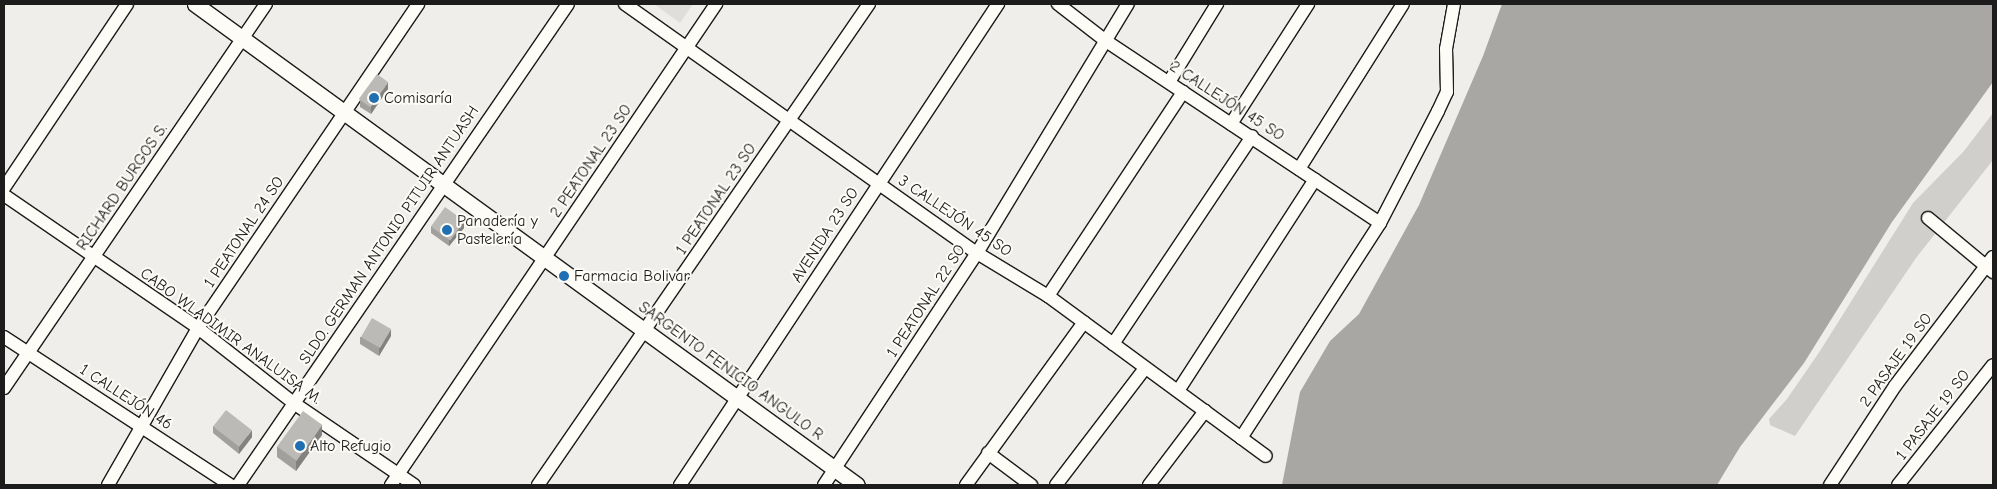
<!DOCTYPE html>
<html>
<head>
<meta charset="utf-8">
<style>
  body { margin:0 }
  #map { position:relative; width:1997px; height:489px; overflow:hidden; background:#f0eeea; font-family:"Comic Neue",sans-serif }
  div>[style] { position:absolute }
  .built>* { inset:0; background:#e0deda }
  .green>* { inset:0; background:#d0cfcc }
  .water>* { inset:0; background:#a8a7a3 }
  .roads { filter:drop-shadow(1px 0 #1c1c1c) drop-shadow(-1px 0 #1c1c1c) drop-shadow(0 1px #1c1c1c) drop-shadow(0 -1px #1c1c1c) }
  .minor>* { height:12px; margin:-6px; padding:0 6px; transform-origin:6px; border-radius:6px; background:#fdfcf7 }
  .tertiary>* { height:15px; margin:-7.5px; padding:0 7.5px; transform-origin:7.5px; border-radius:7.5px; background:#fdfcf7 }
  .wall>* { inset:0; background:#a1a09d }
  .shaded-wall>* { inset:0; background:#83827f }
  .building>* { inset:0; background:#bbbab6; transform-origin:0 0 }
  .dots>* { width:14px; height:14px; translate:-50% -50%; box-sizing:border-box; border:2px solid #fdfcf7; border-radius:50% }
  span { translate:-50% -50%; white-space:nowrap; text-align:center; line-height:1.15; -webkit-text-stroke:4px #fdfcf7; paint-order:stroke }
  .poi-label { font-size:16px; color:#1c1c1c }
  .left { translate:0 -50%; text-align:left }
  .street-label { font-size:16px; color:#1c1c1c }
  .frame { position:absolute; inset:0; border:5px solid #1c1c1c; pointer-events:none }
</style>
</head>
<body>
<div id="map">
  <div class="built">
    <div style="clip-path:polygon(654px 4px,693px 4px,680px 23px)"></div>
  </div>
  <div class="green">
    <div style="clip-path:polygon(1993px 113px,1993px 160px,1916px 258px,1795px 436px,1770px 425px,1769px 419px,1787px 399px,1820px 351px,1913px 203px,1964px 151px)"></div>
  </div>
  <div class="water">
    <div style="clip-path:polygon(1502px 4px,1993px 4px,1993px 82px,1892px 222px,1804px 363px,1740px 447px,1717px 485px,1282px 485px,1300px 392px,1330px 341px,1359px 314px,1419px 205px,1483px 56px)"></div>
  </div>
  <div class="roads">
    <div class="minor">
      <div style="left:625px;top:4px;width:431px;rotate:35.3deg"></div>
      <div style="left:977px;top:253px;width:83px;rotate:31.2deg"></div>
      <div style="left:1048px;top:296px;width:270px;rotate:36.3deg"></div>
      <div style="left:1058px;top:4px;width:61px;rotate:37.6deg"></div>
      <div style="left:1106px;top:41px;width:329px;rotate:33.6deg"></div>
      <div style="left:1169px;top:82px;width:92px;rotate:-58.4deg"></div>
      <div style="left:1231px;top:124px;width:143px;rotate:-57.3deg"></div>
      <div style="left:1299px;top:169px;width:195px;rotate:-57.8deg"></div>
      <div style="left:4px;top:188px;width:221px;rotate:-56.2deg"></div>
      <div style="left:4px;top:195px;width:235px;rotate:34.4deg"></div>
      <div style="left:198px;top:328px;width:123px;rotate:38.1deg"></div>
      <div style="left:295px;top:404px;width:144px;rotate:34.2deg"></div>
      <div style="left:1928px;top:218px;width:85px;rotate:39.7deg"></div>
      <div style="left:1048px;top:296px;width:245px;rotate:-56.5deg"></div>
      <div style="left:4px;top:337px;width:270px;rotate:33.2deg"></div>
      <div style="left:1113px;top:344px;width:250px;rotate:-56.2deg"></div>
      <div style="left:4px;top:388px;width:465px;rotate:-55.7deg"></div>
      <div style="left:1178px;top:391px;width:252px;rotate:-57.1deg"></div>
      <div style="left:1241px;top:438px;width:256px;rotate:-57.1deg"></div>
      <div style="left:1380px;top:223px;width:126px;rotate:-62.6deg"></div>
      <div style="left:1438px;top:111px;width:21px;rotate:-65deg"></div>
      <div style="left:1447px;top:92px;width:43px;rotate:-91.3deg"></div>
      <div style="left:1446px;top:49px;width:46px;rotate:-79.9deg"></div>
      <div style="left:988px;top:453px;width:54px;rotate:36.7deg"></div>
      <div style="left:108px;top:485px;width:181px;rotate:-60.2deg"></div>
      <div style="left:198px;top:328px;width:392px;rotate:-55.8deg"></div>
      <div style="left:238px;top:485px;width:583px;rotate:-55.55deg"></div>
      <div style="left:391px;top:485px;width:581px;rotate:-55.95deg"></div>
      <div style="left:538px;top:485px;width:584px;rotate:-55.47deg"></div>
      <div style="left:680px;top:485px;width:577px;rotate:-56.53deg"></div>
      <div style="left:824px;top:485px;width:278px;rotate:-56.6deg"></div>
      <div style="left:977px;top:253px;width:291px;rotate:-58.8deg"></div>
      <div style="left:966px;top:485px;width:201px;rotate:-54.1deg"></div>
      <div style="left:1056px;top:485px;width:147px;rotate:-52.7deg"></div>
      <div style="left:1149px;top:485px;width:93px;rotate:-52.9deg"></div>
      <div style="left:1830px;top:485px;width:118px;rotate:-56.7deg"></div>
      <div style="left:1895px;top:386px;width:162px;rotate:-52.8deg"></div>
      <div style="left:1898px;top:485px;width:153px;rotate:-51.6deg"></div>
    </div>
    <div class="tertiary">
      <div style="left:195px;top:4px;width:818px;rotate:36deg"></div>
    </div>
  </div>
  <div class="wall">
    <div style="clip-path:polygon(388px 89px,371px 114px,360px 107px,360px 100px)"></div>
    <div style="clip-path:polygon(431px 226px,464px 228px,449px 246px,431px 233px)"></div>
    <div style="clip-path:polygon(391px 336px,379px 356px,360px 344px,360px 337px)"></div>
    <div style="clip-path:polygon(213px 426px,252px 437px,239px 454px,213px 433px)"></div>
    <div style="clip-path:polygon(322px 435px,296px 471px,277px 457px,277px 447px)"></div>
  </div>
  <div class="shaded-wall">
    <div style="clip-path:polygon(388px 82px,388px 89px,371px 114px,371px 107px)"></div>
    <div style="clip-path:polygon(464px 221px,464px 228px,449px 246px,449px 239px)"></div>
    <div style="clip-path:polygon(391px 329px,391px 336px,379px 356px,379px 349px)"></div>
    <div style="clip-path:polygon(322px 425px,322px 435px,296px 471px,296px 461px)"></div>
    <div style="clip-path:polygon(252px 430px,252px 437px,239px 454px,239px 447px)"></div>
  </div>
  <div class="building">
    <div style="left:377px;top:74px;width:14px;height:31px;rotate:36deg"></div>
    <div style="left:445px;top:207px;width:24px;height:24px;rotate:36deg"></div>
    <div style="left:372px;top:318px;width:22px;height:22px;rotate:30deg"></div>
    <div style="left:226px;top:410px;width:33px;height:21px;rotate:38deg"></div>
    <div style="left:303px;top:411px;width:24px;height:44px;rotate:36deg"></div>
  </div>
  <div class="dots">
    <div style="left:374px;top:98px;background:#1f6fb2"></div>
    <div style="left:447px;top:230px;background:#1f6fb2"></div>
    <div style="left:564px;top:276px;background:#1f6fb2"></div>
    <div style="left:300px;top:446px;background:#1f6fb2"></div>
  </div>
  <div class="poi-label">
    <span class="left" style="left:384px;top:98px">Comisaría</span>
    <span class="left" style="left:457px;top:230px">Panadería y<br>Pastelería</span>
    <span class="left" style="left:574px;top:276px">Farmacia Bolivar</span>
    <span class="left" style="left:310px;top:446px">Alto Refugio</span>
  </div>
  <div class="street-label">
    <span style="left:1227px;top:101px;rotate:33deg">2 CALLEJÓN 45 SO</span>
    <span style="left:591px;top:161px;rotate:-56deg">2 PEATONAL 23 SO</span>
    <span style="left:122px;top:187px;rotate:-56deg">RICHARD BURGOS S.</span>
    <span style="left:716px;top:199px;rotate:-56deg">1 PEATONAL 23 SO</span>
    <span style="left:955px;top:216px;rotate:34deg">3 CALLEJÓN 45 SO</span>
    <span style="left:244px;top:232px;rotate:-56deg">1 PEATONAL 24 SO</span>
    <span style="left:389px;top:235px;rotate:-56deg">SLDO. GERMAN ANTONIO PITUIR ANTUASH</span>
    <span style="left:825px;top:235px;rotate:-57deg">AVENIDA 23 SO</span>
    <span style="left:926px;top:301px;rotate:-57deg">1 PEATONAL 22 SO</span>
    <span style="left:231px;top:336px;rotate:36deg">CABO WLADIMIR ANALUISA M.</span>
    <span style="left:1896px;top:360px;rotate:-54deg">2 PASAJE 19 SO</span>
    <span style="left:731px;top:371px;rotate:36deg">SARGENTO FENICIO ANGULO R</span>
    <span style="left:126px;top:397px;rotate:33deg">1 CALLEJÓN 46</span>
    <span style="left:1933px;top:415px;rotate:-52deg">1 PASAJE 19 SO</span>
  </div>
  <div class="frame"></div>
</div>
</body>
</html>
